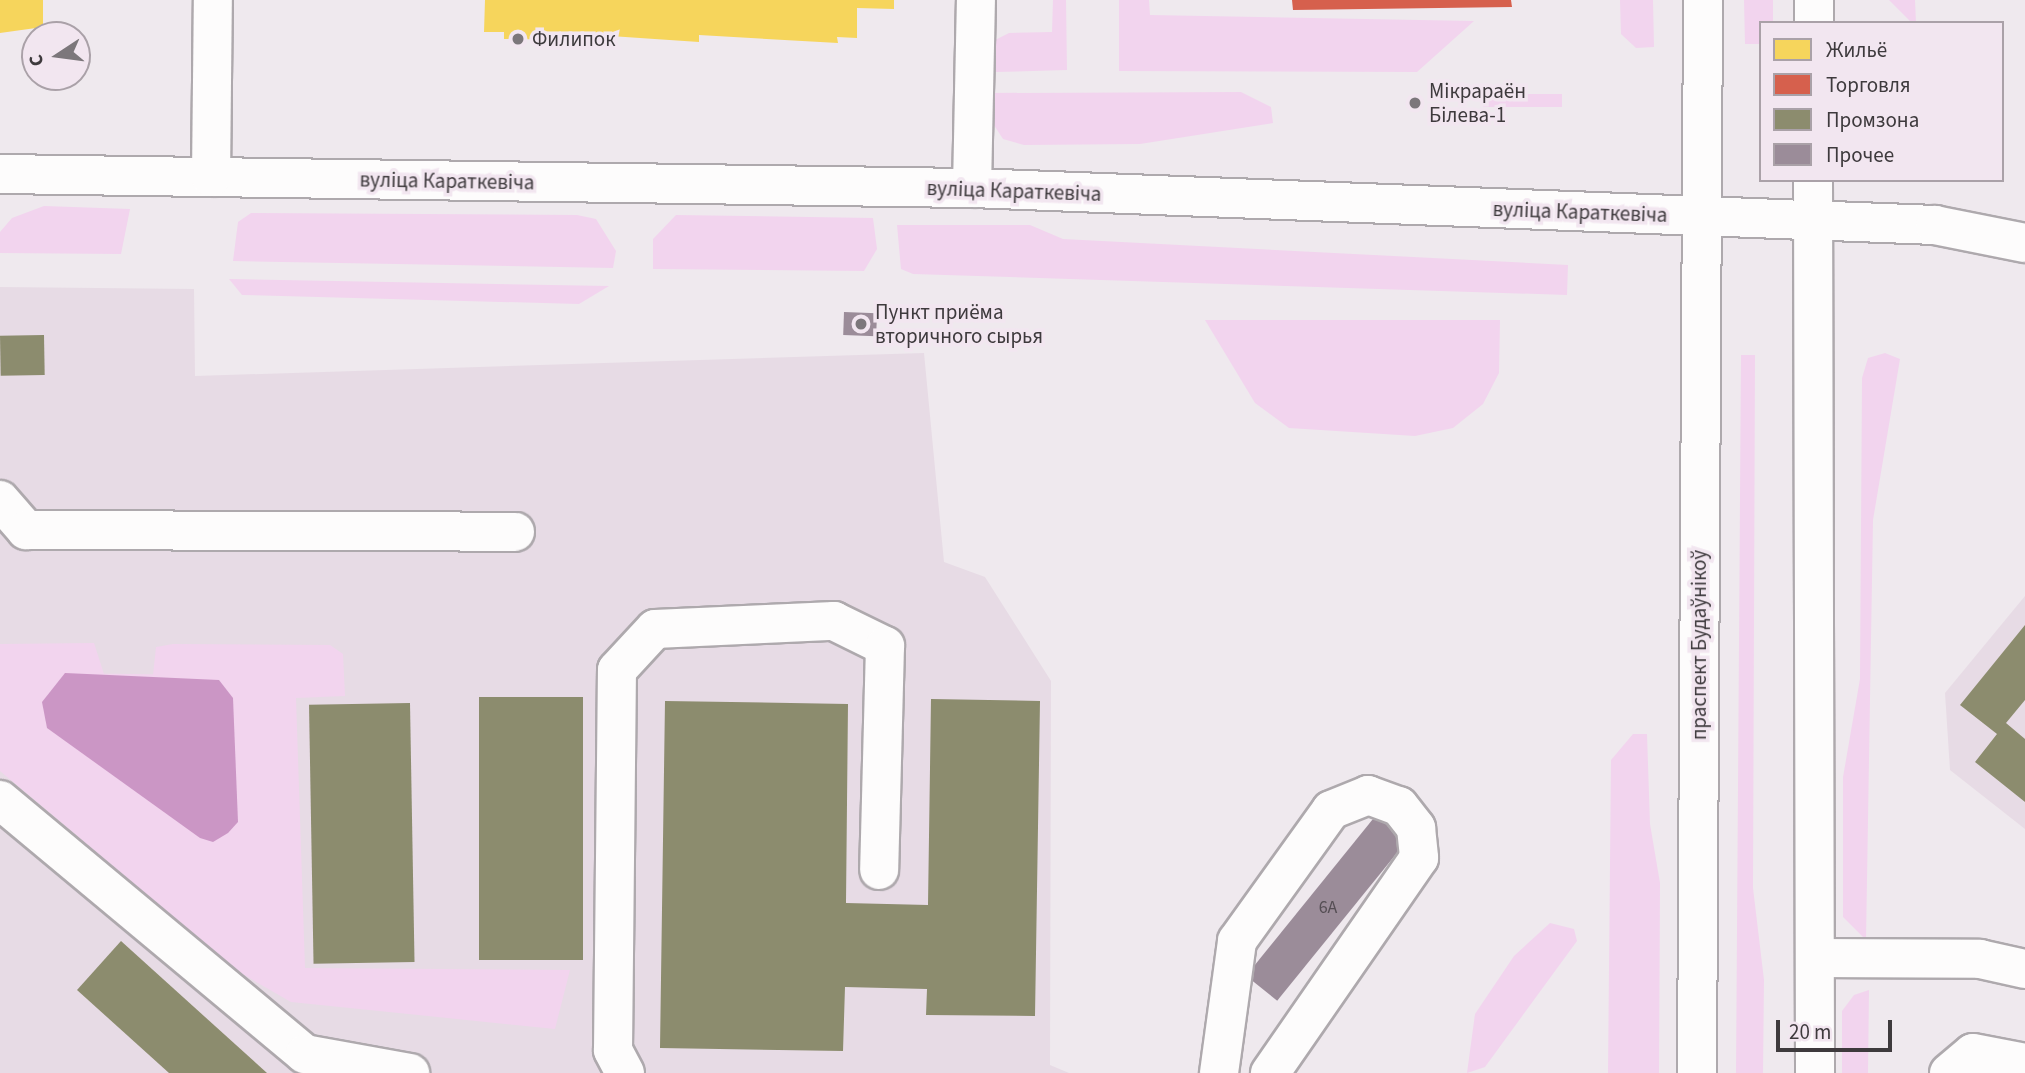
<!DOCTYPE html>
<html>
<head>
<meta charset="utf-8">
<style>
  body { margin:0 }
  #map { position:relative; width:2025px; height:1073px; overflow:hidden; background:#efe9ee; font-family:"Source Sans 3",sans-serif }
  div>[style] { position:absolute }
  .built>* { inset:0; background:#e7dbe5 }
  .green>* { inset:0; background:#f2d4ee; transform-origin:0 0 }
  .water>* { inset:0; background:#cb96c5 }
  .homes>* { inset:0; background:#f6d55c }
  .shops>* { inset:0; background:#d6604d }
  .industry>* { inset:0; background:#8c8c6e; transform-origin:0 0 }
  .building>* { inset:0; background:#9b8c99; transform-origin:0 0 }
  .roads { filter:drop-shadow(2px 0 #aea9ad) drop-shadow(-2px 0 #aea9ad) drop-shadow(0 2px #aea9ad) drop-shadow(0 -2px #aea9ad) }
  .minor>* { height:38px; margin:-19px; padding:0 19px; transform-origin:19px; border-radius:19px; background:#fdfcfc }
  .major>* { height:38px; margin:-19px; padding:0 19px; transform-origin:19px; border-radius:19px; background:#fdfcfc }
  .dots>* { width:19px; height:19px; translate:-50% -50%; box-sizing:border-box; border:4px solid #f2e6f0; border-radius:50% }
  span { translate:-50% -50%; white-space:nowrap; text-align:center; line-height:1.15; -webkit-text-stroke:7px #f2e6f0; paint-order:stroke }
  .number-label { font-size:18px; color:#554e54 }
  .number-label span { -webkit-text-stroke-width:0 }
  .poi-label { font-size:21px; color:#3e3a3d }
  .left { translate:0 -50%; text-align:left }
  .street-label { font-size:21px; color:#3e3a3d }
  .legend { position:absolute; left:1759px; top:21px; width:245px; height:161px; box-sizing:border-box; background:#f2e6f0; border:2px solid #aaa1a8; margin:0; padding:9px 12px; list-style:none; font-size:21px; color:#3e3a3d }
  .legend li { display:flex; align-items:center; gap:14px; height:35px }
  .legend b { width:35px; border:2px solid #aaa1a8 }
  .north { position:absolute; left:21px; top:21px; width:70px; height:70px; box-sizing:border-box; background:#f2e6f0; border:2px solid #aaa1a8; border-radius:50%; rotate:257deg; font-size:19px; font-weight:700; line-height:28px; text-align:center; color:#3e3a3d }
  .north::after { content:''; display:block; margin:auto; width:24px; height:32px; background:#7c777b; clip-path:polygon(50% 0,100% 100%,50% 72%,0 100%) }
  .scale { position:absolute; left:1776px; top:1020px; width:116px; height:32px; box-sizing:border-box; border:4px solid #3e3a3d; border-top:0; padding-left:9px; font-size:21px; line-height:24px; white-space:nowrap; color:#3e3a3d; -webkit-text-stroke:5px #f2e6f0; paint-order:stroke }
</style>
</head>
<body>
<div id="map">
  <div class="built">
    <div style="clip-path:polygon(0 287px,194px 289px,195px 376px,924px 353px,944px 562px,985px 577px,1051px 681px,1050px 1065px,1069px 1073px,0 1073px)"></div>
    <div style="clip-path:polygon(2025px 596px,2025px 829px,1950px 770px,1945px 693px)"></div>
  </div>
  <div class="green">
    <div style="clip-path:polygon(1053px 0,1066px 0,1067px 70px,996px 72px,995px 40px,1009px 33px,1052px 32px)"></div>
    <div style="clip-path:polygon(1119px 0,1149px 0,1150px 15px,1474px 21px,1417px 72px,1119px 71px)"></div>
    <div style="clip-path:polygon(1620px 0,1653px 0,1654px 47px,1636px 48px,1621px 34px)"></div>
    <div style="clip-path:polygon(1744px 0,1773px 0,1773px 23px,1761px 23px,1761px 44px,1745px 44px)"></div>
    <div style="clip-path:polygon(1889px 0,1915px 0,1916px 23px,1912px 23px)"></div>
    <div style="clip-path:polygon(1241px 92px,1271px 107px,1273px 123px,1140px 144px,1024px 145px,1003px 139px,990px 119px,986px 93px)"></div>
    <div style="left:1562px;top:94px;width:13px;height:79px;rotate:90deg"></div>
    <div style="clip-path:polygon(44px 206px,130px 209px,121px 254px,0 253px,0 232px,12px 218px)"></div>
    <div style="clip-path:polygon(251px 213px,577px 215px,596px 219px,616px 251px,613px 268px,233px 261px,238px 222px)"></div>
    <div style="clip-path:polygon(676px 215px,873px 218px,877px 249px,864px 271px,653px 269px,653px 239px)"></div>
    <div style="clip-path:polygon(897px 225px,1030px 225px,1063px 239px,1568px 265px,1567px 295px,913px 274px,901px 269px)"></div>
    <div style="clip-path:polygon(229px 279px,609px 286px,579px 304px,242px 295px)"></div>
    <div style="clip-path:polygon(1205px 320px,1500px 320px,1499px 373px,1483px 404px,1453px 428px,1415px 436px,1289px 428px,1255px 403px)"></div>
    <div style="clip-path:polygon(1885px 353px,1900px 359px,1873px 520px,1866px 940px,1843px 917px,1843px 777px,1860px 679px,1862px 378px,1868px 358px)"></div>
    <div style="clip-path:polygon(1741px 355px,1755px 355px,1753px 888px,1764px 980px,1763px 1073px,1736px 1073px)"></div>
    <div style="clip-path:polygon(94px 643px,104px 674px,65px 673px,192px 675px,153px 675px,156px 647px,173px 644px,330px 645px,343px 654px,345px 696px,296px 698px,305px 968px,570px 970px,555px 1029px,291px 1002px,239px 972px,0 771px,0 644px)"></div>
    <div style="clip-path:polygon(1633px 734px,1647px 734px,1650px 824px,1660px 883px,1659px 1073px,1608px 1073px,1611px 760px)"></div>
    <div style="clip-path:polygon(1550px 923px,1574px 929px,1577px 941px,1485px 1067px,1467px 1073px,1475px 1014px,1514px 956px)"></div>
    <div style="clip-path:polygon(1869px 990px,1868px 1073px,1842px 1073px,1842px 1011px,1854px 995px)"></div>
  </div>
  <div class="water">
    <div style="clip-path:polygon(65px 673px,219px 680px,233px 698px,238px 822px,228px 833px,213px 842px,200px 838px,47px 728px,42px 702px)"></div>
  </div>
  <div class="homes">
    <div style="clip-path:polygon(0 0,43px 0,43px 27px,0 33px)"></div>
    <div style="clip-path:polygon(485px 0,894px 0,894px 9px,857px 8px,857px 38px,837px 37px,838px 43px,699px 35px,699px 42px,581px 34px,580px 40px,504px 39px,504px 32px,484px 32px)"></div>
  </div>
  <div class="shops">
    <div style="clip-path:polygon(1292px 0,1511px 0,1512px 7px,1293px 10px)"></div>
  </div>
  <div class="industry">
    <div style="left:44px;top:335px;width:40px;height:44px;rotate:89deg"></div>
    <div style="clip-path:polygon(2025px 625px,2025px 700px,2006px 723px,2025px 739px,2025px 802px,1975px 762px,1997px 734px,1960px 705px)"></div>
    <div style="left:479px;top:697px;width:104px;height:263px"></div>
    <div style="clip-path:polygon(931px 699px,1040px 701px,1035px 1016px,926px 1015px,927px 989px,845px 987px,843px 1051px,660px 1048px,665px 701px,848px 704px,846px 903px,928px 905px)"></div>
    <div style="left:410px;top:703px;width:259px;height:101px;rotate:89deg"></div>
    <div style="clip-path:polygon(121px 941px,267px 1073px,169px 1073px,77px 990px)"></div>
  </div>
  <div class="building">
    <div style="left:844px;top:312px;width:33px;height:23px;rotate:2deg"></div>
    <div style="left:1377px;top:814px;width:40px;height:208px;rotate:39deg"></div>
  </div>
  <div class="roads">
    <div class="minor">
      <div style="left:0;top:174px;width:972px;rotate:0.83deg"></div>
      <div style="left:972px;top:188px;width:964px;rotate:2.2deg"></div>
      <div style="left:1935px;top:225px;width:92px;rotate:11.3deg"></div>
      <div style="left:211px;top:177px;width:177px;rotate:-89.4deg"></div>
      <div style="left:972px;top:188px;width:188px;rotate:-88.8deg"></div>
      <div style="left:0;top:500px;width:40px;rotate:49deg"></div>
      <div style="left:26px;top:530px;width:489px;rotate:0.2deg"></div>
      <div style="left:0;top:800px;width:397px;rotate:39.8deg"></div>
      <div style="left:305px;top:1054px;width:107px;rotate:10.3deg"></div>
      <div style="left:1815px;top:958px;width:165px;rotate:0.3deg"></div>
      <div style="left:1980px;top:959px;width:46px;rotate:12.5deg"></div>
      <div style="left:625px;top:1073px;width:26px;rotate:-118deg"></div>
      <div style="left:613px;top:1050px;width:380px;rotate:-89.4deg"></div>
      <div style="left:617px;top:670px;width:56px;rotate:-47.2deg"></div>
      <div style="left:655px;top:629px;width:179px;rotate:-2.6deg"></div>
      <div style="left:834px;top:621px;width:57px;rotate:26.1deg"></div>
      <div style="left:885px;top:646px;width:224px;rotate:91.5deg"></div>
      <div style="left:1219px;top:1073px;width:133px;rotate:-82.2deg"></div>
      <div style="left:1237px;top:941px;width:161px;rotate:-54.3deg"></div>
      <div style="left:1331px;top:810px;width:40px;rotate:-22deg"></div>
      <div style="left:1368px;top:795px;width:33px;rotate:20deg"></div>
      <div style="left:1399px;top:806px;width:28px;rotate:52deg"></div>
      <div style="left:1416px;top:828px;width:30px;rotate:84deg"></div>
      <div style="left:1419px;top:858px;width:262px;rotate:124.7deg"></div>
      <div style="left:1949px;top:1073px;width:31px;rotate:-40deg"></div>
      <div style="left:1973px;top:1053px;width:53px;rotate:10.9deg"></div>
    </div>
    <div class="major">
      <div style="left:1814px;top:0;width:23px;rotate:90deg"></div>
      <div style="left:1813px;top:180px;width:893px;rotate:89.87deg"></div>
      <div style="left:1697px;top:1073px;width:1073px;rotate:-89.68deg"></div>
    </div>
  </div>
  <div class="dots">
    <div style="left:518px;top:39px;background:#7c777b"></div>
    <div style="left:1415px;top:103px;background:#7c777b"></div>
    <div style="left:861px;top:324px;background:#7c777b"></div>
  </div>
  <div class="number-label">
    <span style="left:1328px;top:908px">6А</span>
  </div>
  <div class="poi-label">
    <span class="left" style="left:532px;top:39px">Филипок</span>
    <span class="left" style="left:1429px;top:103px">Мікрараён<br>Білева-1</span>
    <span class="left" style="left:875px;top:324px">Пункт приёма<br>вторичного сырья</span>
  </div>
  <div class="street-label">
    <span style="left:447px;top:181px;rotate:1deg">вуліца Караткевіча</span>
    <span style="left:1014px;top:191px;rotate:2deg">вуліца Караткевіча</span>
    <span style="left:1580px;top:212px;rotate:2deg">вуліца Караткевіча</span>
    <span style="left:1699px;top:645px;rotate:-90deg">праспект Будаўнікоў</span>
  </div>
  <ul class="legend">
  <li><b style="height:19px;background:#f6d55c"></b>Жильё</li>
  <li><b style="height:19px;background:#d6604d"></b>Торговля</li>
  <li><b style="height:19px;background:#8c8c6e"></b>Промзона</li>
  <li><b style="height:19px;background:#9b8c99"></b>Прочее</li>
  </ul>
  <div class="north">С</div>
  <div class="scale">20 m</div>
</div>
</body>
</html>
